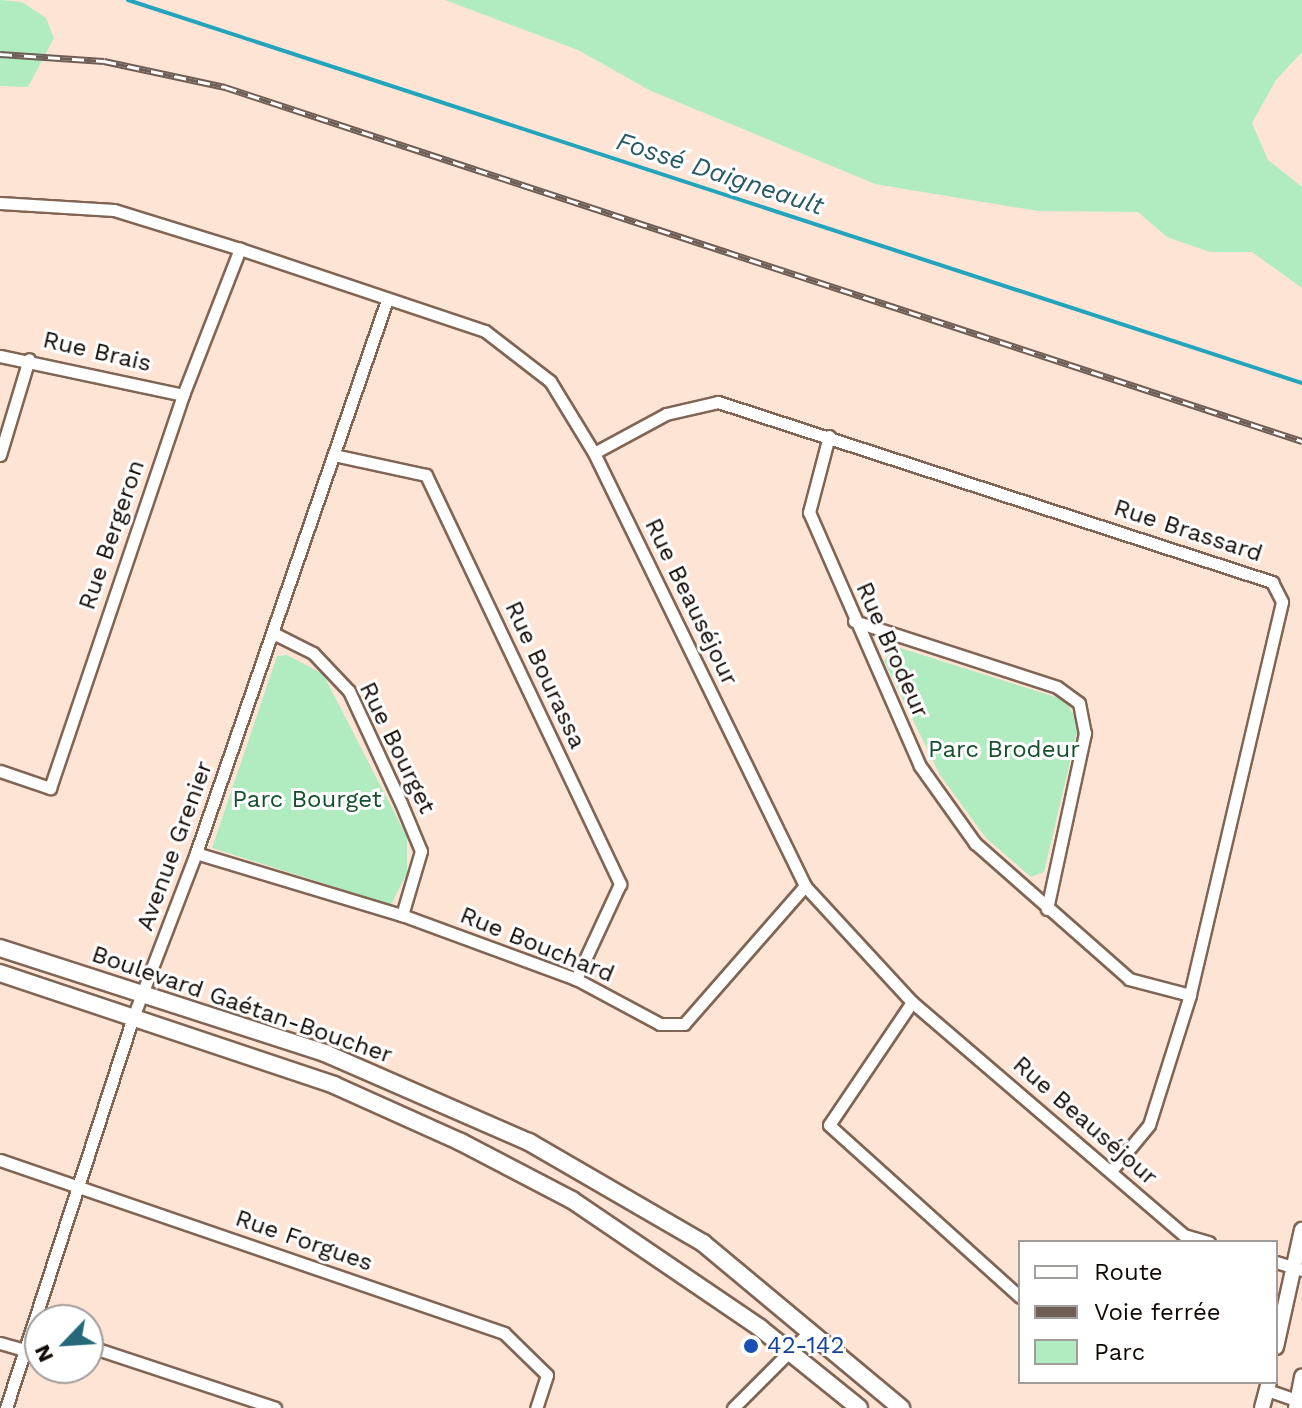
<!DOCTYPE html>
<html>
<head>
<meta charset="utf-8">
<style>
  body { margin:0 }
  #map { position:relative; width:1302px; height:1408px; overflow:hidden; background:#fee4d5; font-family:"Work Sans",sans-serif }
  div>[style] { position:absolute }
  .green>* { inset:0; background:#b1ecc1 }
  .stream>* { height:4px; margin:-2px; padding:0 2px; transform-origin:2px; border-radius:2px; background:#22a4bd }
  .roads { filter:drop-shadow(2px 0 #806554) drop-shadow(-2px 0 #806554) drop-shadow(0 2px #806554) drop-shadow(0 -2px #806554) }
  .minor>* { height:11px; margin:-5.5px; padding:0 5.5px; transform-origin:5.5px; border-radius:5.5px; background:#fff }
  .tertiary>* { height:14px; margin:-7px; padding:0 7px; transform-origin:7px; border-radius:7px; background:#fff }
  .secondary>* { height:16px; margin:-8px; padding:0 8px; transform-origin:8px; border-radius:8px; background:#fff }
  .rail>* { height:7px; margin-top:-3.5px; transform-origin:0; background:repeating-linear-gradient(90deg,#fff 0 12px,#6f5e55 0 24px); box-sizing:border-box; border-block:2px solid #6f5e55 }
  .dots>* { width:22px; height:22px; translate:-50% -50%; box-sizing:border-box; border:4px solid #fff; border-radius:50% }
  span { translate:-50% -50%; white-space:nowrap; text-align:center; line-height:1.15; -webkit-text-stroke:6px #fff; paint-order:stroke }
  .street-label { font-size:24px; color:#130904 }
  .park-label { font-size:24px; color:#154f2c }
  .transit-label { font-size:24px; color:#164399 }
  .left { translate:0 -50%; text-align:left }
  .water-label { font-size:26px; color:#285965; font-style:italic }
  .legend { position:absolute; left:1018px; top:1240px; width:260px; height:144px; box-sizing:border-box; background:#fff; border:2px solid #a19d9b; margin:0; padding:10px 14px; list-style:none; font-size:24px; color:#130904 }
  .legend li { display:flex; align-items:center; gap:16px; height:40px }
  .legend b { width:40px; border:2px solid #a19d9b }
  .north { position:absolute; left:24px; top:1304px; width:80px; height:80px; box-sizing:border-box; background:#fff; border:2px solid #a19d9b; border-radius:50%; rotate:245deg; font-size:22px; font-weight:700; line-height:32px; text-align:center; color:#130904 }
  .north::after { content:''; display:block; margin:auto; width:28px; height:36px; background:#246879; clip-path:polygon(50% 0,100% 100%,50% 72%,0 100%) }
</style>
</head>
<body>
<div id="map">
  <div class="green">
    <div style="clip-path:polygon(0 0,22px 2px,46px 18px,54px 38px,28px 87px,0 86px)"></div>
    <div style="clip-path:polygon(445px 0,1302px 0,1302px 52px,1276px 80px,1252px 123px,1268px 160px,1302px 187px,1302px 288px,1252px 252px,1210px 252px,1167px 237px,1138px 212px,1038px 211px,875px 184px,649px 90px,578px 50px)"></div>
    <div style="clip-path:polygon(894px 646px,1065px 700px,1079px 724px,1044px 872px,1031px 877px,986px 838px,940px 775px,884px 661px)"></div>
    <div style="clip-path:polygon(287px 655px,323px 674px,407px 837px,407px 873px,391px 905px,212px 848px,277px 656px)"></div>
  </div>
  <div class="stream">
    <div style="left:128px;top:0;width:1235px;rotate:18.07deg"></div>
  </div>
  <div class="roads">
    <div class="minor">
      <div style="left:0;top:203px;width:114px;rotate:3.5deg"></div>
      <div style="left:114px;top:210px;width:132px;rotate:17.2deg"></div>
      <div style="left:240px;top:249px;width:258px;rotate:18.5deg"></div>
      <div style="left:485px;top:331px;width:82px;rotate:37.6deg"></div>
      <div style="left:550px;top:381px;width:84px;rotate:58.6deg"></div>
      <div style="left:594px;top:453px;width:482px;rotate:64deg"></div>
      <div style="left:805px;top:886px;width:158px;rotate:47.3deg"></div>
      <div style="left:912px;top:1002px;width:358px;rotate:40.6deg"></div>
      <div style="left:1184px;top:1235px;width:26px;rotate:16deg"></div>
      <div style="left:0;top:356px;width:187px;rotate:12deg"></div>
      <div style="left:829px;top:436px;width:79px;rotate:104.7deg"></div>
      <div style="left:809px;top:512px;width:277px;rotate:66.4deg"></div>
      <div style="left:920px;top:766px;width:95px;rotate:54.5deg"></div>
      <div style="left:975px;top:843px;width:205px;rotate:41.4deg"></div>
      <div style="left:1129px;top:979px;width:63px;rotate:14.7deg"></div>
      <div style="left:594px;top:453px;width:82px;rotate:-28.4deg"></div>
      <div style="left:666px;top:414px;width:53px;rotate:-13deg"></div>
      <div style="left:718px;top:402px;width:583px;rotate:18deg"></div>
      <div style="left:1272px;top:582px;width:22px;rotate:63deg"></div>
      <div style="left:1282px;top:602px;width:404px;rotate:103.2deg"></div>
      <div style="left:1190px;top:995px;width:136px;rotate:107.5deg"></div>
      <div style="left:1149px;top:1125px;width:60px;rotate:129.6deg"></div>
      <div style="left:0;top:455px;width:100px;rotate:-73.2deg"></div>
      <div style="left:334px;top:455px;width:94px;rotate:12.3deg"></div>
      <div style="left:426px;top:475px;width:453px;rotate:64.6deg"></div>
      <div style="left:620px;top:884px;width:105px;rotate:114.9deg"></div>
      <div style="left:854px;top:621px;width:213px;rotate:18deg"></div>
      <div style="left:1057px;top:687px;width:27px;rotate:36deg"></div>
      <div style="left:1079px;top:703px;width:31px;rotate:79deg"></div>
      <div style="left:1085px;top:733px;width:180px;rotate:102.2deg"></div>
      <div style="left:273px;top:633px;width:45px;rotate:26.6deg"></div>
      <div style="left:313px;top:653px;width:52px;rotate:46.5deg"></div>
      <div style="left:349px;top:691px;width:123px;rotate:65.1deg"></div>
      <div style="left:401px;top:803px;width:52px;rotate:67.4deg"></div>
      <div style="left:421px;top:851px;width:67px;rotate:106.5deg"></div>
      <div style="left:0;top:771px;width:53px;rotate:18.8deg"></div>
      <div style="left:50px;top:788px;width:415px;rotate:-71.3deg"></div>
      <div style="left:183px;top:395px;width:157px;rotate:-68.7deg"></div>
      <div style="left:196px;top:853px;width:215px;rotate:16.8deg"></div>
      <div style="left:402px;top:915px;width:185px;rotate:20.2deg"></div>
      <div style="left:576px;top:979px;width:95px;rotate:28.2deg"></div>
      <div style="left:660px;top:1024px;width:24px"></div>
      <div style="left:684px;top:1024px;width:184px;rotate:-48.8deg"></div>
      <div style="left:912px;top:1002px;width:148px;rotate:124deg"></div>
      <div style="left:829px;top:1125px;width:257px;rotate:42deg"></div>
      <div style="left:0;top:1160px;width:533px;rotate:18.94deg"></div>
      <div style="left:504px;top:1333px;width:60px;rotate:44.3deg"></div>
      <div style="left:547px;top:1375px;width:35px;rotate:108deg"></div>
      <div style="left:1276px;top:1262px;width:27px;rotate:17deg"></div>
      <div style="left:0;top:1343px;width:25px;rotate:16deg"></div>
      <div style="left:88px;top:1346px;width:197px;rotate:18.3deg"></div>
      <div style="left:1267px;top:1390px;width:37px;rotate:19deg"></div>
      <div style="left:6px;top:1408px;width:408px;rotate:-72deg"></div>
      <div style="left:132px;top:1020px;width:179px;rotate:-69deg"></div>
      <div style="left:196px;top:853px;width:585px;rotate:-70.95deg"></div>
      <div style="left:733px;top:1408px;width:110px;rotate:-45deg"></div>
    </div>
    <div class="tertiary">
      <div style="left:1276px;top:1347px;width:120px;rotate:-77.5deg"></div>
      <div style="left:1262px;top:1408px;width:27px;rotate:-75deg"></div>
      <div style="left:1296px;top:1408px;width:32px;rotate:-79deg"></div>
    </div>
    <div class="secondary">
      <div style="left:0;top:948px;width:342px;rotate:17.9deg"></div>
      <div style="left:325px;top:1053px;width:223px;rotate:23.6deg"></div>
      <div style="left:529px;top:1142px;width:201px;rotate:30.1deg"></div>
      <div style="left:703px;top:1243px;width:258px;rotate:39.8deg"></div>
      <div style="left:0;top:973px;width:352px;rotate:18.5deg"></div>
      <div style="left:334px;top:1085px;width:139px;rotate:24.2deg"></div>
      <div style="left:461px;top:1142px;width:125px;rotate:27.6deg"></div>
      <div style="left:572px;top:1200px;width:227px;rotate:34.2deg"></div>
      <div style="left:760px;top:1328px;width:127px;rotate:38.9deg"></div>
    </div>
  </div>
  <div class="rail">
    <div style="left:0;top:54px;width:104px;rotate:3.9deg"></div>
    <div style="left:104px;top:61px;width:124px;rotate:12.1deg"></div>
    <div style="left:225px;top:87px;width:1134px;rotate:18.2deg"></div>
  </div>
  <div class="dots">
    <div style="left:751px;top:1346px;background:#1a4fb4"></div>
  </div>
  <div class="street-label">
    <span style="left:97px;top:352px;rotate:13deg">Rue Brais</span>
    <span style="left:1188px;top:531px;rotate:18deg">Rue Brassard</span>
    <span style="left:112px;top:535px;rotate:-71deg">Rue Bergeron</span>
    <span style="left:691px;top:602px;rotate:64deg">Rue Beauséjour</span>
    <span style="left:892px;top:650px;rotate:66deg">Rue Brodeur</span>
    <span style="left:545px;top:675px;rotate:65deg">Rue Bourassa</span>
    <span style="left:397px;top:748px;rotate:64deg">Rue Bourget</span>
    <span style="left:175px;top:846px;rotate:-70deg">Avenue Grenier</span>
    <span style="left:537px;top:945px;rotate:22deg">Rue Bouchard</span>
    <span style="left:242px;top:1005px;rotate:19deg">Boulevard Gaétan-Boucher</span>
    <span style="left:1085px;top:1121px;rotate:41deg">Rue Beauséjour</span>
    <span style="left:304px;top:1241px;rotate:19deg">Rue Forgues</span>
  </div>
  <div class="park-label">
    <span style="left:1004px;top:750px">Parc Brodeur</span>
    <span style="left:307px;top:800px">Parc Bourget</span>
  </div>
  <div class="transit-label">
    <span class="left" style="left:767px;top:1346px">42-142</span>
  </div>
  <div class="water-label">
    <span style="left:720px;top:174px;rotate:18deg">Fossé Daigneault</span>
  </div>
  <ul class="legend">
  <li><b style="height:10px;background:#fff"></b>Route</li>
  <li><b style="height:10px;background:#6f5e55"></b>Voie ferrée</li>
  <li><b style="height:22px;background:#b1ecc1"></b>Parc</li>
  </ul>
  <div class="north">N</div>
</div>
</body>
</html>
